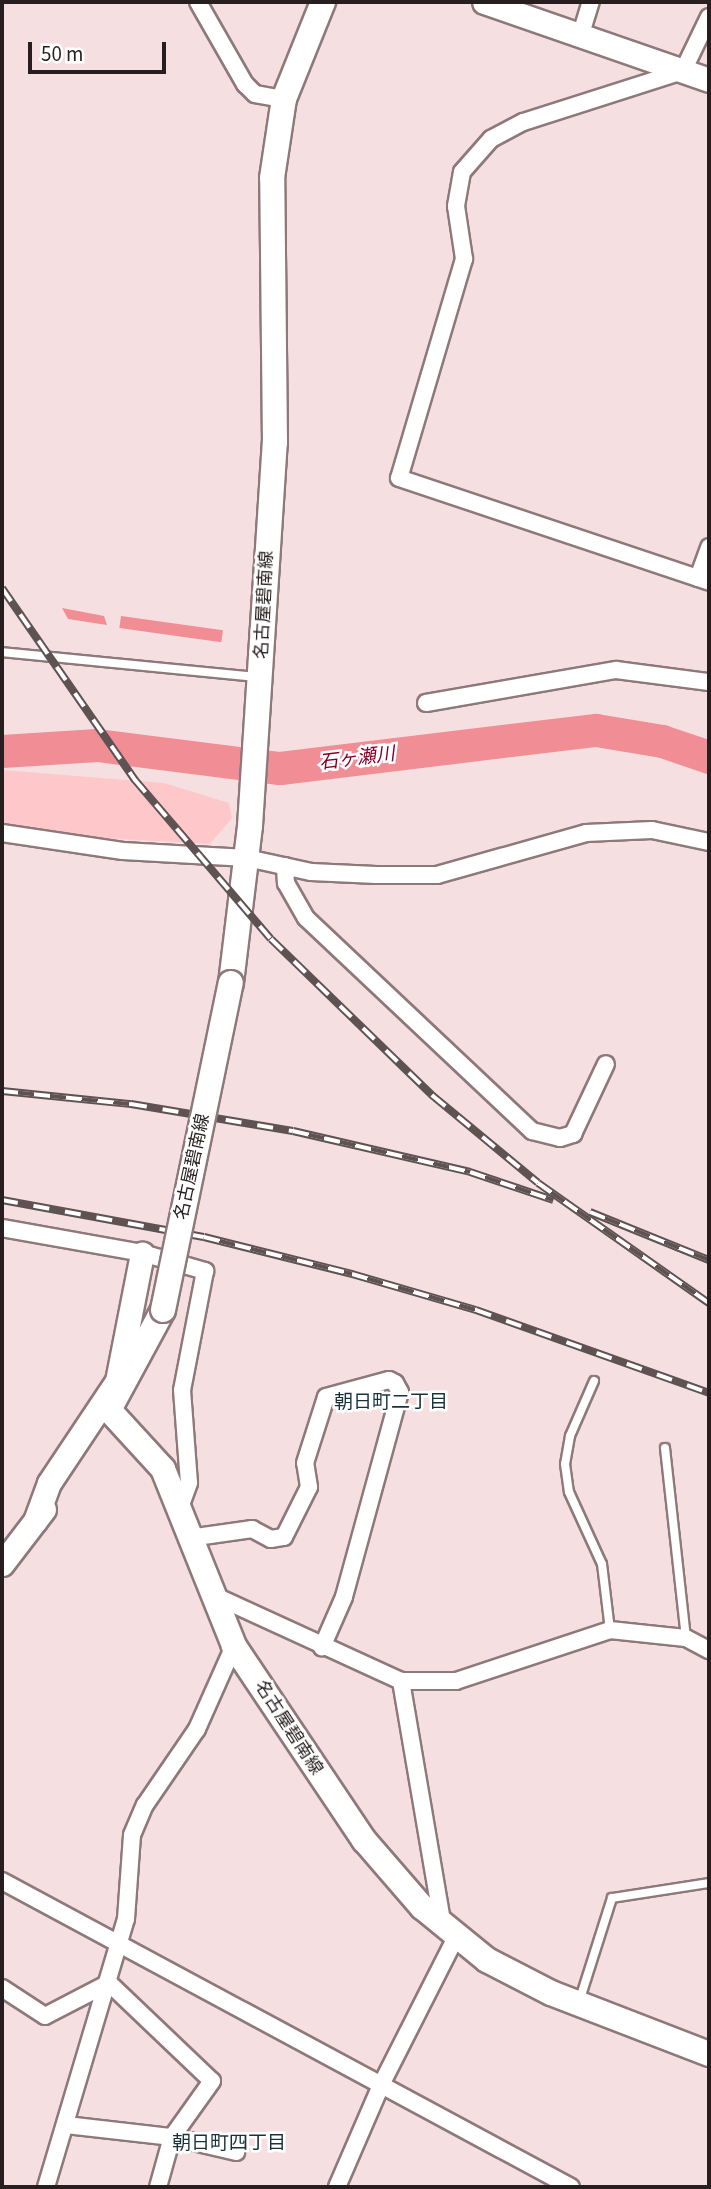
<!DOCTYPE html>
<html>
<head>
<meta charset="utf-8">
<style>
  body { margin:0 }
  #map { position:relative; width:711px; height:2189px; overflow:hidden; background:#f6dfe0; font-family:"Source Sans 3","Noto Sans JP",sans-serif }
  div>[style] { position:absolute }
  .green>* { inset:0; background:#fec8cb }
  .water>* { inset:0; background:#f18d94; transform-origin:0 0 }
  .river>* { height:33px; margin:-16.5px; padding:0 16.5px; transform-origin:16.5px; border-radius:16.5px; background:#f18d94 }
  .roads { filter:drop-shadow(2px 0 #8e797a) drop-shadow(-2px 0 #8e797a) drop-shadow(0 2px #8e797a) drop-shadow(0 -2px #8e797a) }
  .lane>* { height:8px; margin:-4px; padding:0 4px; transform-origin:4px; border-radius:4px; background:#fff }
  .street>* { height:16px; margin:-8px; padding:0 8px; transform-origin:8px; border-radius:8px; background:#fff }
  .secondary>* { height:23px; margin:-11.5px; padding:0 11.5px; transform-origin:11.5px; border-radius:11.5px; background:#fff }
  .primary>* { height:24px; margin:-12px; padding:0 12px; transform-origin:12px; border-radius:12px; background:#fff }
  .rail>* { height:8px; margin-top:-4px; transform-origin:0; background:repeating-linear-gradient(90deg,#fff 0 16px,#5e5252 0 32px); box-sizing:border-box; border-block:2px solid #5e5252 }
  .bridges { filter:drop-shadow(2px 0 #8e797a) drop-shadow(-2px 0 #8e797a) drop-shadow(0 2px #8e797a) drop-shadow(0 -2px #8e797a) }
  .primary-bridge>* { height:24px; margin:-12px; padding:0 12px; transform-origin:12px; border-radius:12px; background:#fff }
  span { translate:-50% -50%; white-space:nowrap; text-align:center; line-height:1.15; -webkit-text-stroke:5px #fff; paint-order:stroke }
  .street-label { font-size:18px; color:#271f1f }
  .water-label { font-size:19px; color:#800026; font-style:italic }
  .neighbourhood-label { font-size:19px; color:#15323d }
  .frame { position:absolute; inset:0; border:4px solid #271f1f; pointer-events:none }
  .scale { position:absolute; left:28px; top:42px; width:138px; height:32px; box-sizing:border-box; border:4px solid #271f1f; border-top:0; padding-left:9px; font-size:21px; line-height:24px; white-space:nowrap; color:#271f1f; -webkit-text-stroke:5px #fff; paint-order:stroke }
</style>
</head>
<body>
<div id="map">
  <div class="green">
    <div style="clip-path:polygon(2px 770px,164px 783px,229px 803px,232px 818px,210px 844px,82px 837px,2px 825px)"></div>
  </div>
  <div class="water">
    <div style="clip-path:polygon(62px 608px,104px 616px,107px 625px,68px 619px)"></div>
    <div style="left:121px;top:616px;width:103px;height:12px;rotate:8deg"></div>
  </div>
  <div class="river">
    <div style="left:2px;top:751px;width:95px;rotate:-3.6deg"></div>
    <div style="left:97px;top:745px;width:184px;rotate:7.2deg"></div>
    <div style="left:280px;top:768px;width:318px;rotate:-6.9deg"></div>
    <div style="left:596px;top:730px;width:67px;rotate:9.5deg"></div>
    <div style="left:662px;top:741px;width:50px;rotate:18.8deg"></div>
  </div>
  <div class="roads">
    <div class="lane">
      <div style="left:2px;top:652px;width:257px;rotate:5.6deg"></div>
      <div style="left:594px;top:1381px;width:60px;rotate:113.6deg"></div>
      <div style="left:570px;top:1436px;width:28px;rotate:100deg"></div>
      <div style="left:565px;top:1464px;width:28px;rotate:82deg"></div>
      <div style="left:569px;top:1492px;width:79px;rotate:65.4deg"></div>
      <div style="left:602px;top:1564px;width:66px;rotate:83.1deg"></div>
      <div style="left:665px;top:1448px;width:191px;rotate:83.7deg"></div>
      <div style="left:579px;top:2002px;width:109px;rotate:-72.4deg"></div>
      <div style="left:612px;top:1898px;width:98px;rotate:-8.8deg"></div>
    </div>
    <div class="street">
      <div style="left:198px;top:2px;width:95px;rotate:60.2deg"></div>
      <div style="left:245px;top:84px;width:14px;rotate:45deg"></div>
      <div style="left:255px;top:94px;width:29px;rotate:10deg"></div>
      <div style="left:709px;top:17px;width:60px;rotate:115.7deg"></div>
      <div style="left:683px;top:71px;width:168px;rotate:162.3deg"></div>
      <div style="left:523px;top:122px;width:36px;rotate:152deg"></div>
      <div style="left:491px;top:139px;width:44px;rotate:131.3deg"></div>
      <div style="left:462px;top:172px;width:35px;rotate:100deg"></div>
      <div style="left:456px;top:206px;width:54px;rotate:81.4deg"></div>
      <div style="left:464px;top:259px;width:228px;rotate:106.5deg"></div>
      <div style="left:399px;top:478px;width:327px;rotate:18.5deg"></div>
      <div style="left:580px;top:37px;width:37px;rotate:-73deg"></div>
      <div style="left:698px;top:578px;width:33px;rotate:-70deg"></div>
      <div style="left:426px;top:703px;width:193px;rotate:-9.9deg"></div>
      <div style="left:616px;top:670px;width:94px;rotate:7.4deg"></div>
      <div style="left:2px;top:833px;width:122px;rotate:8.5deg"></div>
      <div style="left:123px;top:851px;width:124px;rotate:3.2deg"></div>
      <div style="left:247px;top:858px;width:66px;rotate:12.3deg"></div>
      <div style="left:311px;top:872px;width:65px;rotate:2.6deg"></div>
      <div style="left:376px;top:875px;width:61px"></div>
      <div style="left:437px;top:875px;width:155px;rotate:-15.7deg"></div>
      <div style="left:586px;top:833px;width:66px;rotate:-2.6deg"></div>
      <div style="left:652px;top:830px;width:58px;rotate:11.9deg"></div>
      <div style="left:285px;top:866px;width:17px;rotate:87deg"></div>
      <div style="left:286px;top:883px;width:40px;rotate:60.3deg"></div>
      <div style="left:306px;top:918px;width:311px;rotate:43.3deg"></div>
      <div style="left:532px;top:1131px;width:29px;rotate:14deg"></div>
      <div style="left:560px;top:1138px;width:14px;rotate:-17deg"></div>
      <div style="left:573px;top:1134px;width:77px;rotate:-64.8deg"></div>
      <div style="left:2px;top:1228px;width:142px;rotate:10.1deg"></div>
      <div style="left:142px;top:1253px;width:66px;rotate:15.9deg"></div>
      <div style="left:205px;top:1271px;width:121px;rotate:100.9deg"></div>
      <div style="left:182px;top:1390px;width:93px;rotate:85.7deg"></div>
      <div style="left:189px;top:1483px;width:30px;rotate:110deg"></div>
      <div style="left:189px;top:1538px;width:64px;rotate:-8.1deg"></div>
      <div style="left:252px;top:1529px;width:21px;rotate:28deg"></div>
      <div style="left:271px;top:1539px;width:13px;rotate:-9deg"></div>
      <div style="left:284px;top:1537px;width:56px;rotate:-63.4deg"></div>
      <div style="left:309px;top:1487px;width:24px;rotate:-99deg"></div>
      <div style="left:305px;top:1463px;width:69px;rotate:-72.3deg"></div>
      <div style="left:326px;top:1397px;width:65px;rotate:-15.1deg"></div>
      <div style="left:389px;top:1380px;width:7px;rotate:27deg"></div>
      <div style="left:395px;top:1383px;width:10px;rotate:61deg"></div>
      <div style="left:400px;top:1392px;width:213px;rotate:105.3deg"></div>
      <div style="left:344px;top:1597px;width:55px;rotate:113.7deg"></div>
      <div style="left:211px;top:1594px;width:209px;rotate:24.6deg"></div>
      <div style="left:401px;top:1681px;width:55px"></div>
      <div style="left:456px;top:1681px;width:162px;rotate:-18.3deg"></div>
      <div style="left:610px;top:1630px;width:76px;rotate:6deg"></div>
      <div style="left:686px;top:1638px;width:26px;rotate:28deg"></div>
      <div style="left:401px;top:1681px;width:249px;rotate:80.3deg"></div>
      <div style="left:2px;top:1881px;width:646px;rotate:28.27deg"></div>
      <div style="left:2px;top:1988px;width:51px;rotate:33.1deg"></div>
      <div style="left:45px;top:2016px;width:72px;rotate:-27.3deg"></div>
      <div style="left:109px;top:1983px;width:142px;rotate:43.6deg"></div>
      <div style="left:212px;top:2081px;width:69px;rotate:125.5deg"></div>
      <div style="left:172px;top:2137px;width:52px;rotate:105.6deg"></div>
      <div style="left:66px;top:2125px;width:107px;rotate:6.5deg"></div>
      <div style="left:172px;top:2137px;width:66px;rotate:13.2deg"></div>
      <div style="left:46px;top:2187px;width:280px;rotate:-73.4deg"></div>
      <div style="left:126px;top:1919px;width:84px;rotate:-85.9deg"></div>
      <div style="left:132px;top:1835px;width:33px;rotate:-67deg"></div>
      <div style="left:145px;top:1805px;width:92px;rotate:-55.6deg"></div>
      <div style="left:197px;top:1729px;width:91px;rotate:-66deg"></div>
      <div style="left:337px;top:2187px;width:113px;rotate:-66.6deg"></div>
      <div style="left:382px;top:2083px;width:164px;rotate:-63.1deg"></div>
    </div>
    <div class="secondary">
      <div style="left:484px;top:2px;width:238px;rotate:19.1deg"></div>
      <div style="left:35px;top:1521px;width:40px;rotate:-69.8deg"></div>
      <div style="left:49px;top:1483px;width:123px;rotate:-56.3deg"></div>
      <div style="left:117px;top:1381px;width:130px;rotate:-78.9deg"></div>
      <div style="left:2px;top:1564px;width:69px;rotate:-52.6deg"></div>
    </div>
    <div class="primary">
      <div style="left:231px;top:983px;width:158px;rotate:-83.1deg"></div>
      <div style="left:250px;top:826px;width:384px;rotate:-86.3deg"></div>
      <div style="left:275px;top:443px;width:265px;rotate:-90.6deg"></div>
      <div style="left:272px;top:178px;width:80px;rotate:-81.4deg"></div>
      <div style="left:284px;top:99px;width:105px;rotate:-68.1deg"></div>
      <div style="left:163px;top:1310px;width:114px;rotate:118.4deg"></div>
      <div style="left:109px;top:1410px;width:80px;rotate:47.5deg"></div>
      <div style="left:163px;top:1469px;width:191px;rotate:68.1deg"></div>
      <div style="left:234px;top:1646px;width:234px;rotate:56.2deg"></div>
      <div style="left:364px;top:1840px;width:89px;rotate:49.1deg"></div>
      <div style="left:422px;top:1907px;width:84px;rotate:39.2deg"></div>
      <div style="left:487px;top:1960px;width:72px;rotate:27.3deg"></div>
      <div style="left:551px;top:1993px;width:169px;rotate:21.1deg"></div>
    </div>
  </div>
  <div class="rail">
    <div style="left:2px;top:588px;width:234px;rotate:55.3deg"></div>
    <div style="left:135px;top:780px;width:209px;rotate:49.5deg"></div>
    <div style="left:271px;top:939px;width:226px;rotate:44.1deg"></div>
    <div style="left:433px;top:1096px;width:136px;rotate:39.6deg"></div>
    <div style="left:538px;top:1183px;width:209px;rotate:35.1deg"></div>
    <div style="left:2px;top:1091px;width:130px;rotate:5.8deg"></div>
    <div style="left:131px;top:1104px;width:164px;rotate:9.5deg"></div>
    <div style="left:293px;top:1131px;width:182px;rotate:13deg"></div>
    <div style="left:470px;top:1172px;width:88px;rotate:18.6deg"></div>
    <div style="left:2px;top:1200px;width:205px;rotate:10.4deg"></div>
    <div style="left:204px;top:1237px;width:153px;rotate:14deg"></div>
    <div style="left:352px;top:1274px;width:129px;rotate:16.2deg"></div>
    <div style="left:476px;top:1310px;width:247px;rotate:19.6deg"></div>
    <div style="left:590px;top:1212px;width:128px;rotate:22deg"></div>
  </div>
  <div class="bridges">
    <div class="primary-bridge">
      <div style="left:163px;top:1310px;width:334px;rotate:-78.3deg"></div>
    </div>
  </div>
  <div class="street-label">
    <span style="left:265px;top:605px;rotate:-87deg">名古屋碧南線</span>
    <span style="left:193px;top:1167px;rotate:-78deg">名古屋碧南線</span>
    <span style="left:288px;top:1728px;rotate:57deg">名古屋碧南線</span>
  </div>
  <div class="water-label">
    <span style="left:357px;top:759px;rotate:-7deg">石ヶ瀬川</span>
  </div>
  <div class="neighbourhood-label">
    <span style="left:391px;top:1403px">朝日町二丁目</span>
    <span style="left:229px;top:2144px">朝日町四丁目</span>
  </div>
  <div class="frame"></div>
  <div class="scale">50 m</div>
</div>
</body>
</html>
